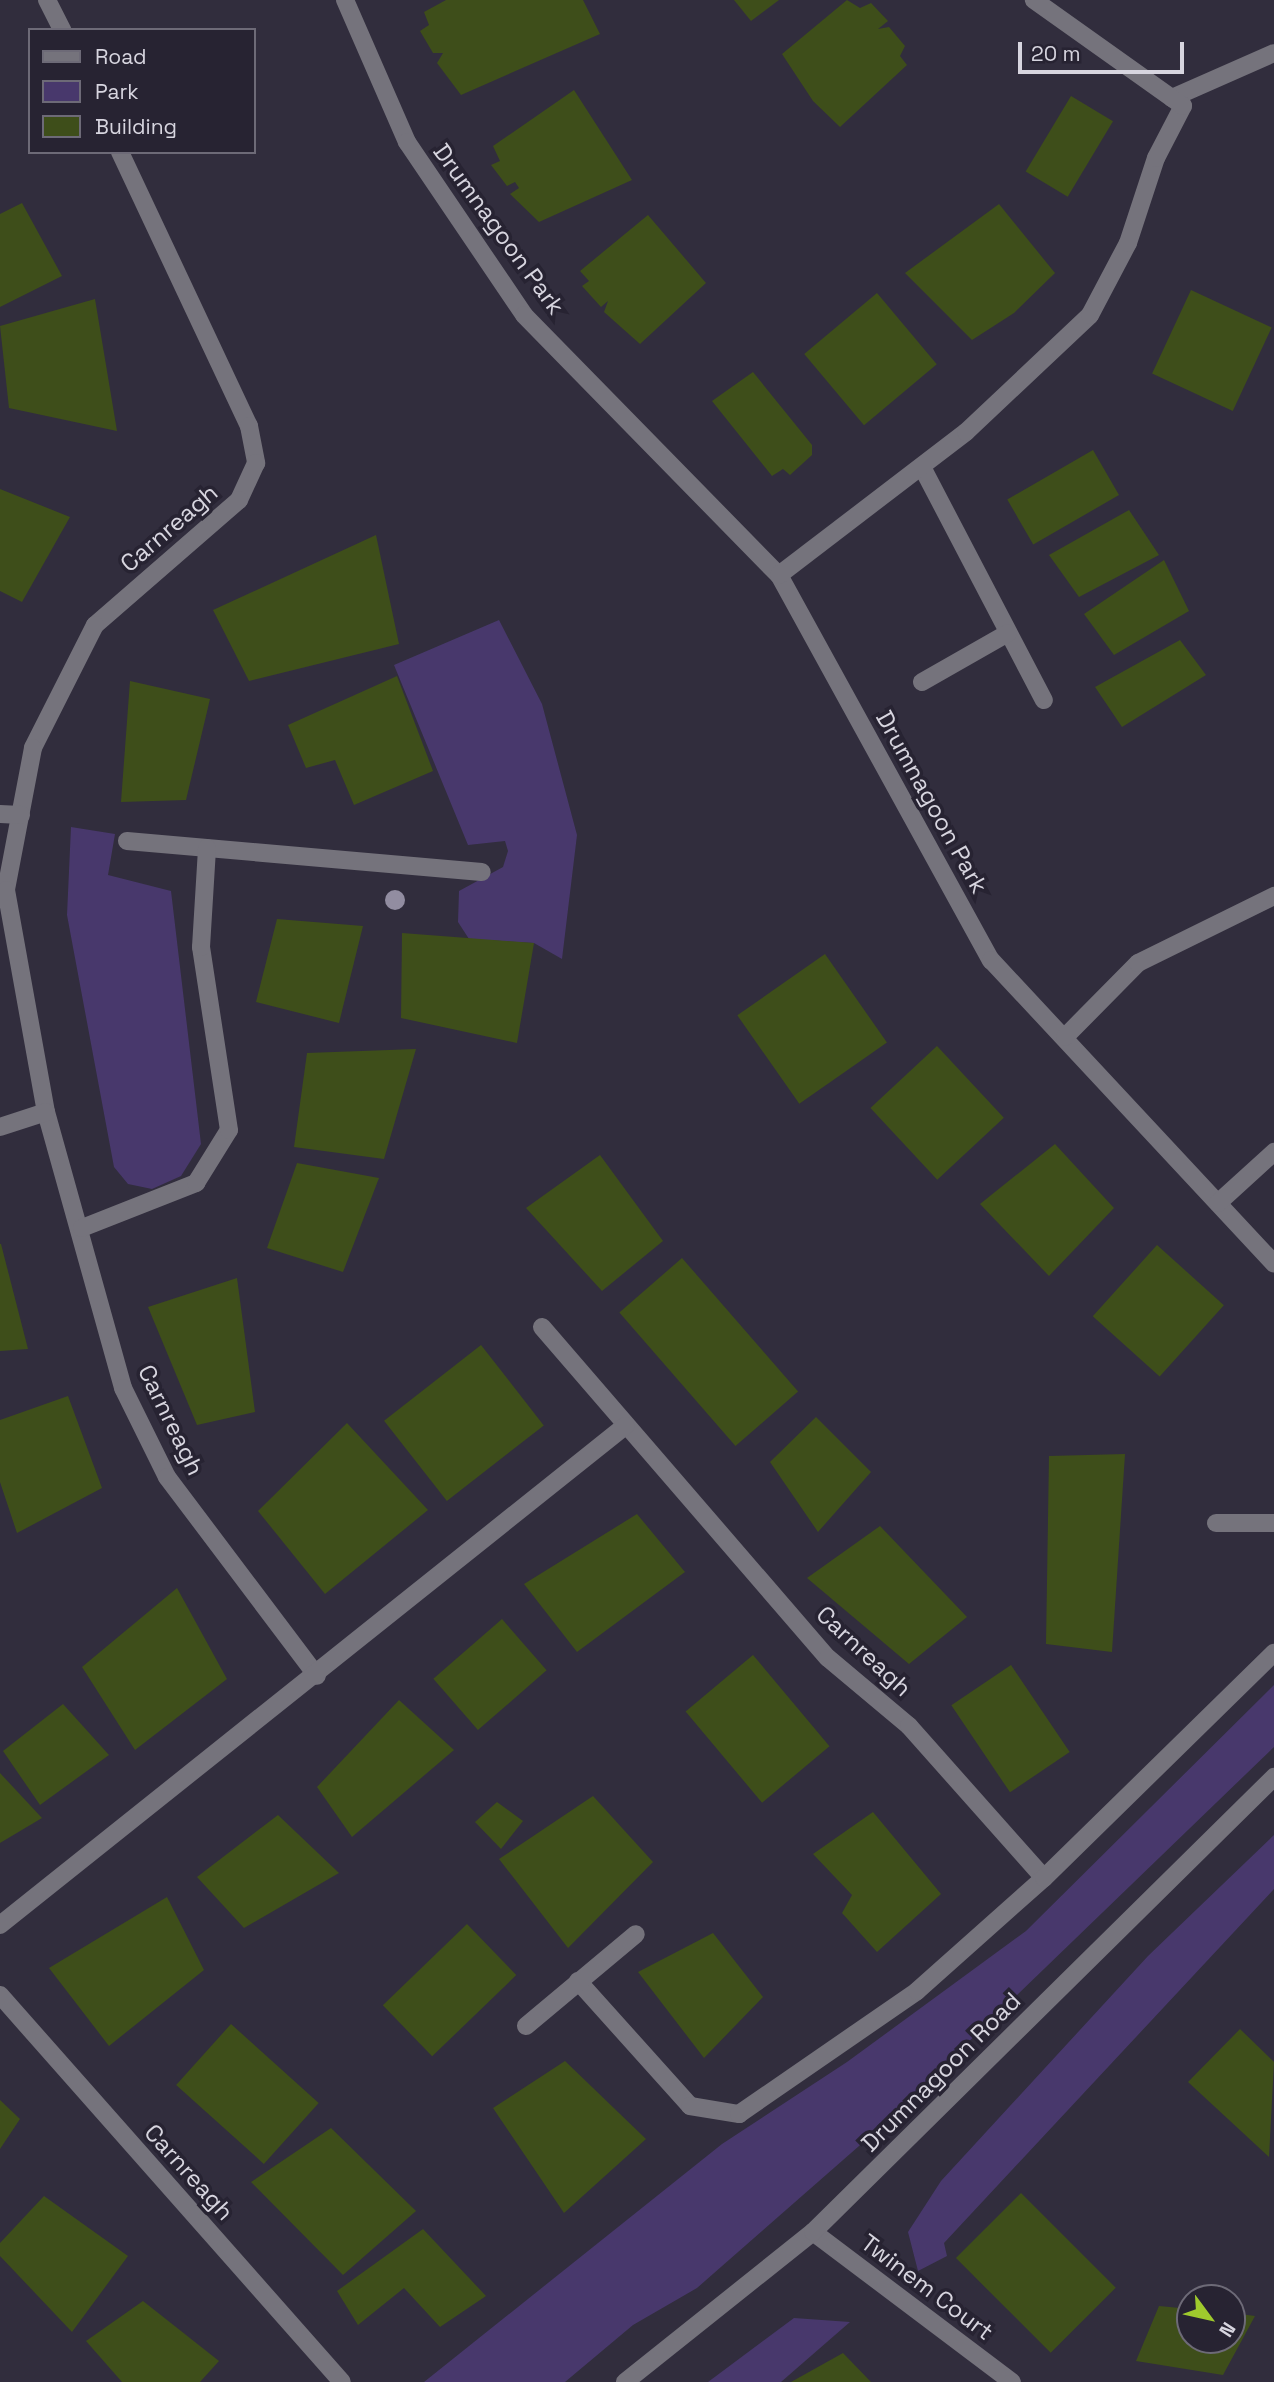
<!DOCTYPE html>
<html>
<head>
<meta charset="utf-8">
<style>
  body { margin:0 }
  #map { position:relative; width:1274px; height:2382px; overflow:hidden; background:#312d3d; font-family:"Space Grotesk",sans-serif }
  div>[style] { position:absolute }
  .green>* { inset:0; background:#48386c }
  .building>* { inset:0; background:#3e4e1a; transform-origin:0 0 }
  .minor>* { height:18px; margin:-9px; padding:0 9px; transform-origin:9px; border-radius:9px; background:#75737c }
  .trees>* { width:20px; height:20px; margin:-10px; border-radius:50%; background:#928da1 }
  span { translate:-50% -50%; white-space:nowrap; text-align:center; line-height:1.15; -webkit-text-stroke:7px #272332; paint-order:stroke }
  .street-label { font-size:24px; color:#d7d5df }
  .legend { position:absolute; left:28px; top:28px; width:228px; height:126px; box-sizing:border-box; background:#272332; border:2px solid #6d6a77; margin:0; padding:9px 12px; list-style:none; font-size:21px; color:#d7d5df }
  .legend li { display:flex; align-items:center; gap:14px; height:35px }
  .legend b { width:35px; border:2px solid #6d6a77 }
  .north { position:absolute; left:1176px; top:2284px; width:70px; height:70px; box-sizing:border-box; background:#272332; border:2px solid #6d6a77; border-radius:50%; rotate:123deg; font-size:19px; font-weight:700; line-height:28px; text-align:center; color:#d7d5df }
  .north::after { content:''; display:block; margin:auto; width:24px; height:32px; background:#9fca2d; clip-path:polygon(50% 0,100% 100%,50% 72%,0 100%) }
  .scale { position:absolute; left:1018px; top:42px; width:166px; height:32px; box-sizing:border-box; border:4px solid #d7d5df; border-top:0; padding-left:9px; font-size:21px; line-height:24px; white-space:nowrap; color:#d7d5df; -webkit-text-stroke:5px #272332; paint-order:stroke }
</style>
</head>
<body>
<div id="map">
  <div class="green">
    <div style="clip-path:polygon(499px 620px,542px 704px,577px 835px,562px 959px,534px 943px,469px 939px,458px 922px,459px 891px,503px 867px,508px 851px,505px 841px,468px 845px,394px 665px)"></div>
    <div style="clip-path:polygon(71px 827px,115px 834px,108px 875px,171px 891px,201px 1144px,181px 1176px,152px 1189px,128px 1184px,114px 1167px,67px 915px)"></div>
    <div style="clip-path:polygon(1274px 1685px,1274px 1747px,875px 2132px,697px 2288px,633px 2325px,565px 2382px,424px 2382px,722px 2144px,847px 2062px,1026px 1931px)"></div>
    <div style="clip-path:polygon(1274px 1835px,1274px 1889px,944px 2243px,947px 2256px,918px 2271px,908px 2232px,941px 2181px,1148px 1956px)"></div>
    <div style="clip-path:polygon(794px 2318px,850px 2322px,781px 2382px,708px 2382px)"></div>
  </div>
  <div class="building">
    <div style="clip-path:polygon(446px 0,583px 0,600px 34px,461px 95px,437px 63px,443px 53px,433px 53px,420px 31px,429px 25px,424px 12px)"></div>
    <div style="clip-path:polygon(734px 0,779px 0,751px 21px)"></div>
    <div style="clip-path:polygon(847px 0,860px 8px,871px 3px,888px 21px,878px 29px,889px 27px,905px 46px,900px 56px,907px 65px,840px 127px,813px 101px,782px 54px)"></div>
    <div style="clip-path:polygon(574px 90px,632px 180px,539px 222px,510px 194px,519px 188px,515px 182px,507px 186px,491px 165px,500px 161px,493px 146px)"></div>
    <div style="left:1071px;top:96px;width:49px;height:88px;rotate:31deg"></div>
    <div style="clip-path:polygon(22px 203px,62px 276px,0 307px,0 214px)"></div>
    <div style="clip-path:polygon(999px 204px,1055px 273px,1014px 313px,972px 340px,905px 273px)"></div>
    <div style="clip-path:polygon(648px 215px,706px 283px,640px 344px,604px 312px,608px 301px,601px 307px,582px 286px,589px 281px,580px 271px)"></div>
    <div style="left:1191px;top:290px;width:89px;height:92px;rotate:25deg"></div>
    <div style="left:877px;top:293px;width:93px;height:95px;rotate:50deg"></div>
    <div style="clip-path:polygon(95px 299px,117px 431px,9px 408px,0 326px)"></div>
    <div style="clip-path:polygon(753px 372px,812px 445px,812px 455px,790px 475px,783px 469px,772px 476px,712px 401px)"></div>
    <div style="left:1093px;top:450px;width:52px;height:99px;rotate:60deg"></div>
    <div style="clip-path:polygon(0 489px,70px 517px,22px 602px,0 591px)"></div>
    <div style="clip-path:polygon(1129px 510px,1159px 555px,1079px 597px,1049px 555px)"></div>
    <div style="clip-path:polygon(376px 535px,399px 644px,249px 681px,213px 610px)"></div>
    <div style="clip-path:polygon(1164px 560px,1189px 611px,1114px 655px,1084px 614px)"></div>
    <div style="clip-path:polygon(1180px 640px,1206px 675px,1122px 727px,1095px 687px)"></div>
    <div style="clip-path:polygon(397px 676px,433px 771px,354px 805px,335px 760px,306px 768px,288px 725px)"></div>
    <div style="clip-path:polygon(130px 681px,210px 699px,186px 800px,121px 802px)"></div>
    <div style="clip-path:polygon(277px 919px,363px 926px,339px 1023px,256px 1002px)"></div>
    <div style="clip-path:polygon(402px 933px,534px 943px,517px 1043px,401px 1018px)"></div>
    <div style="left:825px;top:954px;width:108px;height:107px;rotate:55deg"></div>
    <div style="left:937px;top:1046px;width:98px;height:91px;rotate:47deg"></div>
    <div style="clip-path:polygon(416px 1049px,384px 1159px,294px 1147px,307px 1053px)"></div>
    <div style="clip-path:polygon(1055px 1144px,1114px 1208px,1049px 1276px,980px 1204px)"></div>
    <div style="clip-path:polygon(600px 1155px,663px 1241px,602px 1291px,526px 1208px)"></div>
    <div style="clip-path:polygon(297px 1163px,379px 1178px,343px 1272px,267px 1248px)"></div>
    <div style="clip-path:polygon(0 1244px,1px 1244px,28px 1349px,0 1351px)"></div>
    <div style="left:1157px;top:1245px;width:90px;height:96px;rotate:42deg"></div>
    <div style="left:682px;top:1258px;width:177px;height:83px;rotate:49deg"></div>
    <div style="clip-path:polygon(237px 1278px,255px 1412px,197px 1425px,148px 1307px)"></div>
    <div style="left:481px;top:1345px;width:102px;height:123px;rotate:52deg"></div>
    <div style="clip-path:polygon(68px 1396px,102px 1488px,17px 1533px,0 1482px,0 1420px)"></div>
    <div style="clip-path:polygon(816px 1417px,871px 1472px,818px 1532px,770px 1462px)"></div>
    <div style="clip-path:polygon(347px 1423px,428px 1510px,325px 1594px,258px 1511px)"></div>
    <div style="clip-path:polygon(1125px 1454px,1112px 1652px,1046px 1644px,1049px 1456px)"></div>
    <div style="clip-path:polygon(637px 1514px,685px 1572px,577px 1652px,524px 1584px)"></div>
    <div style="clip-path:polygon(880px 1526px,967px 1617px,909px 1664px,807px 1578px)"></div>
    <div style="clip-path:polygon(177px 1588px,227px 1679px,135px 1750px,82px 1667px)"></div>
    <div style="left:502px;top:1619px;width:68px;height:91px;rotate:49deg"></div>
    <div style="left:753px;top:1655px;width:119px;height:88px;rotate:50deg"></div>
    <div style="left:1011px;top:1665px;width:105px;height:72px;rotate:56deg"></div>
    <div style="clip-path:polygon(399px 1700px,454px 1750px,352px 1837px,317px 1787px)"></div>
    <div style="clip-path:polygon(63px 1704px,109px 1755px,40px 1805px,3px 1751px)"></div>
    <div style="clip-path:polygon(0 1773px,42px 1818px,0 1843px)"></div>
    <div style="clip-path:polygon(593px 1796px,653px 1862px,568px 1948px,499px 1859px)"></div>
    <div style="clip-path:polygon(497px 1802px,523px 1821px,501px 1849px,475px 1822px)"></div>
    <div style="clip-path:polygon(873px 1812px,941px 1894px,877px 1952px,842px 1913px,852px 1895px,813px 1854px)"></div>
    <div style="clip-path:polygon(278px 1815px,339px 1873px,244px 1928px,197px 1877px)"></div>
    <div style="clip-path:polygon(167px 1897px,204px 1970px,109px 2046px,49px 1968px)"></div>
    <div style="left:467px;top:1924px;width:71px;height:117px;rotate:46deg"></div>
    <div style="clip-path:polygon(713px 1933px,763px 1997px,704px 2058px,638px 1972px)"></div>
    <div style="left:231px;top:2024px;width:118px;height:82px;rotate:42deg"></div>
    <div style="clip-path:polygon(1240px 2029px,1274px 2062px,1269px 2157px,1188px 2082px)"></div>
    <div style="clip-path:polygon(565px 2061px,646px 2139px,564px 2213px,493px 2108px)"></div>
    <div style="clip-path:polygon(0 2100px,20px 2119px,0 2149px)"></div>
    <div style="clip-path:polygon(331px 2128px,416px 2211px,343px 2275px,251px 2182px)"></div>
    <div style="left:1021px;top:2193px;width:134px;height:92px;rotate:45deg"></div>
    <div style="clip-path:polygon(44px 2196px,128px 2256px,72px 2332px,0 2256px,0 2243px)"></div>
    <div style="clip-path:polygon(423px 2229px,486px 2296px,440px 2327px,404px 2288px,358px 2325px,337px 2291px)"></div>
    <div style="clip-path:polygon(143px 2301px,219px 2361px,200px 2382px,122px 2382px,86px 2341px)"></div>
    <div style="clip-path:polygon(1159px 2306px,1190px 2309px,1190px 2340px,1232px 2340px,1232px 2313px,1255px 2316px,1223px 2375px,1136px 2361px)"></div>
    <div style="clip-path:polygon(843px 2353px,871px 2382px,791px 2382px)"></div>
  </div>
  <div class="minor">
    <div style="left:47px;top:0;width:34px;rotate:63deg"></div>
    <div style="left:345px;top:0;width:155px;rotate:66.4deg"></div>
    <div style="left:407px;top:142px;width:209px;rotate:55.9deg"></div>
    <div style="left:524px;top:315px;width:364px;rotate:45.6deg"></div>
    <div style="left:779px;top:575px;width:440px;rotate:61.2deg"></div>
    <div style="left:991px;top:960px;width:415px;rotate:47deg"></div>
    <div style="left:1172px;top:98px;width:111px;rotate:-23.8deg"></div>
    <div style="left:120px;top:152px;width:303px;rotate:64.8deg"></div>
    <div style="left:249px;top:426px;width:38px;rotate:79deg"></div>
    <div style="left:256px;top:463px;width:41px;rotate:114.7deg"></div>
    <div style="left:239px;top:500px;width:191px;rotate:139deg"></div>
    <div style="left:95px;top:625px;width:138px;rotate:116.8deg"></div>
    <div style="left:33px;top:748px;width:145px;rotate:100.8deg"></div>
    <div style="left:6px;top:890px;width:226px;rotate:79.8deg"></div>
    <div style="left:46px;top:1112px;width:287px;rotate:74.4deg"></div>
    <div style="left:123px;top:1388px;width:99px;rotate:63.7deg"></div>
    <div style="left:167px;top:1477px;width:249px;rotate:53deg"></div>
    <div style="left:922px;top:467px;width:263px;rotate:62.4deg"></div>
    <div style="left:779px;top:575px;width:235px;rotate:-37.4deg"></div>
    <div style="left:966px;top:432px;width:170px;rotate:-43.3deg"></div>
    <div style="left:1090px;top:315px;width:81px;rotate:-62.2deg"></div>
    <div style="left:1128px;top:243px;width:89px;rotate:-71.8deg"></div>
    <div style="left:1156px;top:158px;width:59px;rotate:-62.6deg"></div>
    <div style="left:1183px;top:106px;width:183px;rotate:-144.6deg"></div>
    <div style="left:922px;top:682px;width:99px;rotate:-29.7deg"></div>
    <div style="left:0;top:814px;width:21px;rotate:3deg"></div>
    <div style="left:127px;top:841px;width:356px;rotate:5deg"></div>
    <div style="left:1065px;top:1037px;width:104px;rotate:-45.4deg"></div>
    <div style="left:1138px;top:963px;width:152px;rotate:-26.2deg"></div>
    <div style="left:0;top:1127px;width:48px;rotate:-18.1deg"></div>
    <div style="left:1218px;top:1203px;width:76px;rotate:-42.3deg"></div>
    <div style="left:82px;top:1228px;width:123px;rotate:-21.5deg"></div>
    <div style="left:196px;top:1183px;width:62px;rotate:-58.1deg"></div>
    <div style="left:229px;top:1130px;width:185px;rotate:-98.7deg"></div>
    <div style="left:201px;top:947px;width:99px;rotate:-86.5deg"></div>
    <div style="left:542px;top:1327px;width:437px;rotate:49.2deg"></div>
    <div style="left:828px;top:1658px;width:106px;rotate:40deg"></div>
    <div style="left:909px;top:1726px;width:203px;rotate:48.4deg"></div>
    <div style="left:1216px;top:1523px;width:58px"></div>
    <div style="left:0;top:1925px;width:800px;rotate:-38.6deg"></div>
    <div style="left:578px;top:1981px;width:168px;rotate:48.1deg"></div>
    <div style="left:690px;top:2106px;width:50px;rotate:9.3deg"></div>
    <div style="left:739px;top:2114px;width:216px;rotate:-34.6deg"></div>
    <div style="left:917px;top:1991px;width:170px;rotate:-41.7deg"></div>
    <div style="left:1044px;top:1878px;width:322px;rotate:-44.4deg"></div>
    <div style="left:0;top:1995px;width:516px;rotate:48.53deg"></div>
    <div style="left:526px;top:2026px;width:143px;rotate:-39.9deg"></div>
    <div style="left:813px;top:2232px;width:249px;rotate:37deg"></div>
    <div style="left:625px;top:2382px;width:241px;rotate:-38.6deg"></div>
    <div style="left:813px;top:2232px;width:648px;rotate:-44.62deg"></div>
  </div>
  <div class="trees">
    <div style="left:395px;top:900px"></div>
  </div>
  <div class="street-label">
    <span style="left:499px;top:229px;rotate:54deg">Drumnagoon Park</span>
    <span style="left:169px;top:528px;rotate:-41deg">Carnreagh</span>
    <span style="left:932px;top:802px;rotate:61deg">Drumnagoon Park</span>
    <span style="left:171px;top:1420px;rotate:64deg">Carnreagh</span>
    <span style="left:864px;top:1651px;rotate:43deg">Carnreagh</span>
    <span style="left:941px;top:2072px;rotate:-45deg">Drumnagoon Road</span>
    <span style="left:189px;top:2172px;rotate:48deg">Carnreagh</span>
    <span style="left:927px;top:2287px;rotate:37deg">Twinem Court</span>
  </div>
  <ul class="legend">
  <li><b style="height:9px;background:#75737c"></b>Road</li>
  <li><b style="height:19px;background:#48386c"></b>Park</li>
  <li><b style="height:19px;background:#3e4e1a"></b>Building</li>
  </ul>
  <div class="north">N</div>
  <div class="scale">20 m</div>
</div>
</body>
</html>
